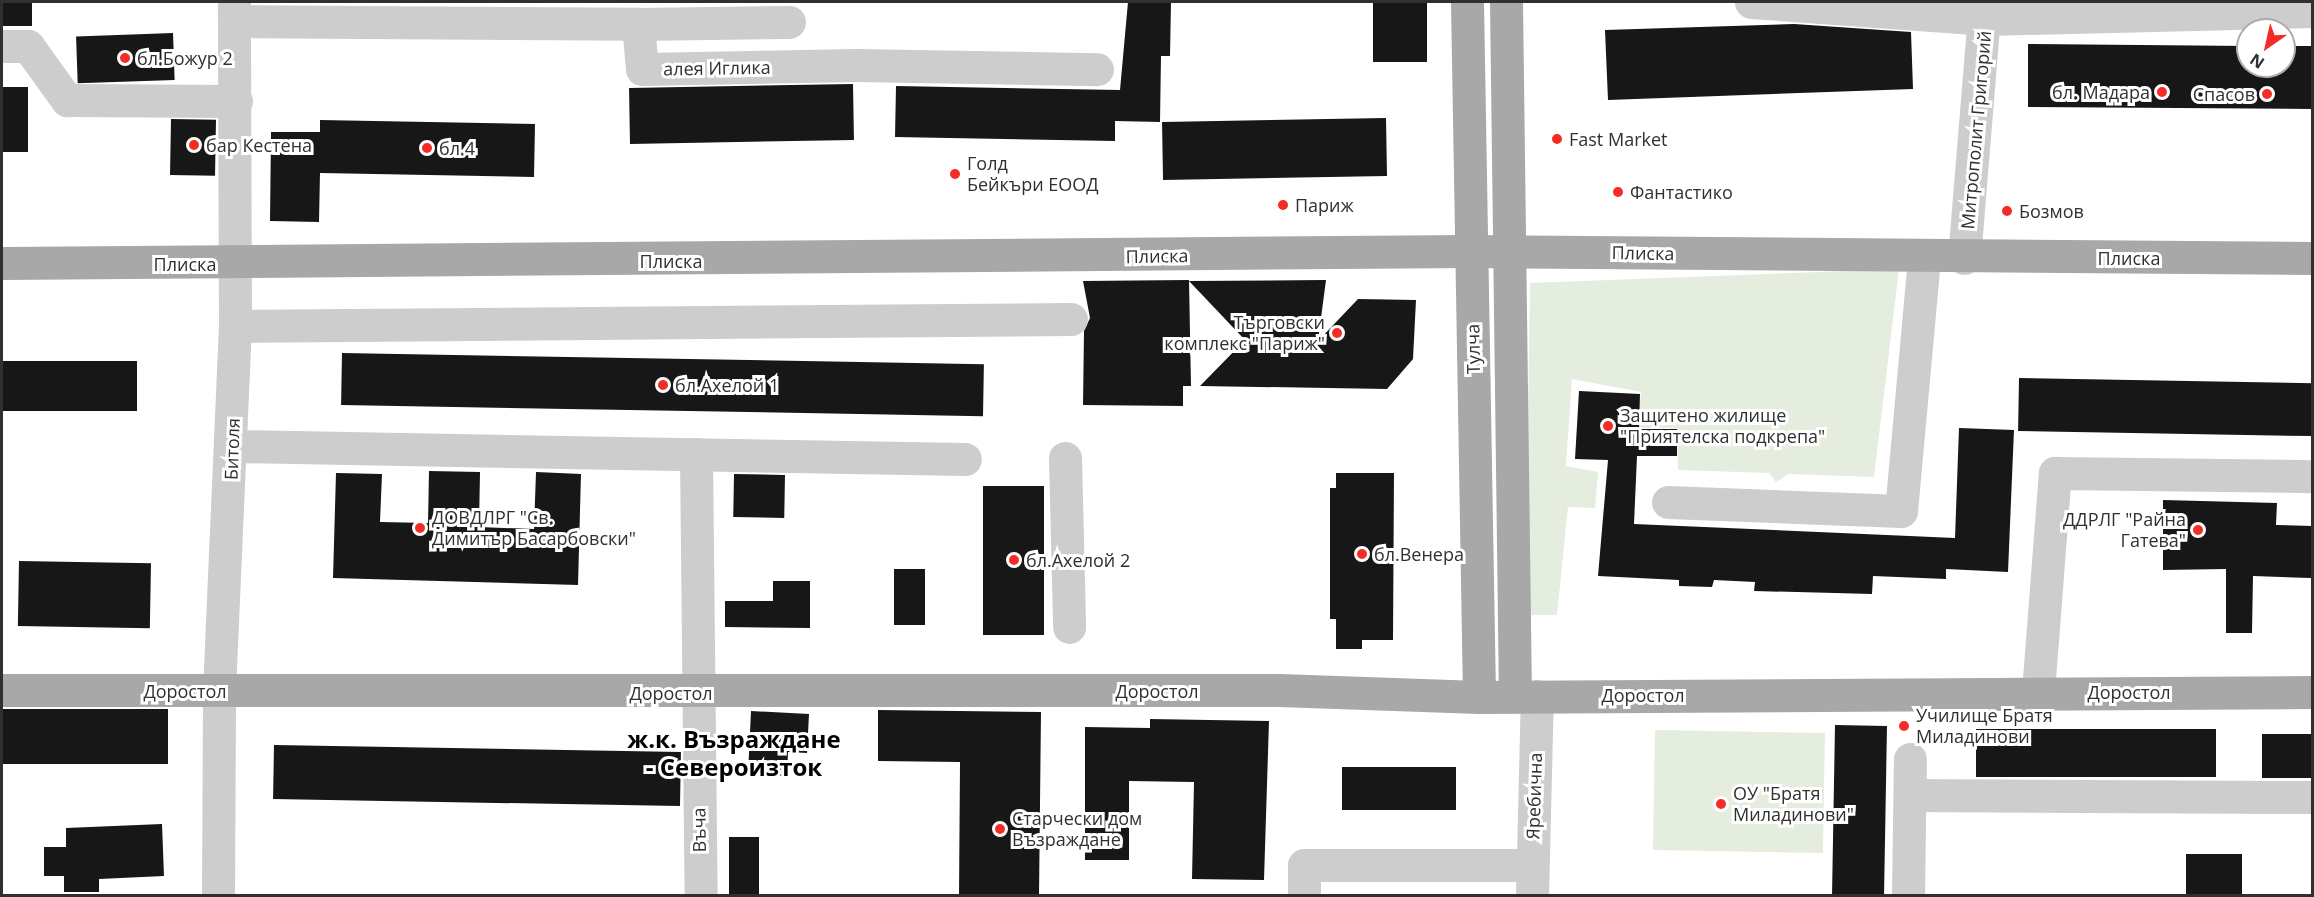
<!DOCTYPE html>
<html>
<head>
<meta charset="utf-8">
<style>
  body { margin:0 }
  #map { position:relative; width:2314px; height:897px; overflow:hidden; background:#fff; font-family:"Open Sans",sans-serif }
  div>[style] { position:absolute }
  .green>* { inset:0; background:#e5eede; transform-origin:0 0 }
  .building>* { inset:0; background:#171717; transform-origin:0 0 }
  .minor>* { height:33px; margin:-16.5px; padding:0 16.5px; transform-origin:16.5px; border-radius:16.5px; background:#cdcdcd }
  .major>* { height:33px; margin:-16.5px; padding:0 16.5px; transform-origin:16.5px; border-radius:16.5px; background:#a8a8a8 }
  .dots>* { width:16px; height:16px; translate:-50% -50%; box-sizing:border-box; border:3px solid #fff; border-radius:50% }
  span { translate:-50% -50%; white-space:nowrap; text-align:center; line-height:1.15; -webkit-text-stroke:6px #fff; paint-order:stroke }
  .poi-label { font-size:18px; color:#303030 }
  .left { translate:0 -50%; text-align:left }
  .right { translate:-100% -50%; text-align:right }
  .street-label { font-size:18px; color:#303030 }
  .district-label { font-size:24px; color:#000; font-weight:700 }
  .frame { position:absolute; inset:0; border:3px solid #303030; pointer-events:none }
  .north { position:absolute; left:2236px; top:18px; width:60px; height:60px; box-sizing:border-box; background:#fff; border:2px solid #acacac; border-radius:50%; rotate:214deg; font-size:16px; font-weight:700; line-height:24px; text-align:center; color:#303030 }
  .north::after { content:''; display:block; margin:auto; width:21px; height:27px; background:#f42c26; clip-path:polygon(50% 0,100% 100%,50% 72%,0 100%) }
</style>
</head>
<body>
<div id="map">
  <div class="green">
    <div style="clip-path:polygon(1899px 269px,1874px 477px,1788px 474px,1776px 482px,1769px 473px,1678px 470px,1677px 428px,1638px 428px,1641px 392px,1572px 379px,1566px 466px,1598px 472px,1595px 508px,1568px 507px,1557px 615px,1525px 615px,1530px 283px)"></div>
    <div style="left:1655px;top:730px;width:170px;height:120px;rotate:1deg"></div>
  </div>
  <div class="building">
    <div style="left:2px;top:2px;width:30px;height:24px"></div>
    <div style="clip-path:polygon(1128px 2px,1171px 2px,1170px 56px,1161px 56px,1160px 122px,1115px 121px,1115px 141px,895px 137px,896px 86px,1120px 90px)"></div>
    <div style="left:1373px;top:2px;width:54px;height:60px"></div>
    <div style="clip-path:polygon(1794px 24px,1911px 32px,1913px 89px,1608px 100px,1605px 30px)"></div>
    <div style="left:173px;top:33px;width:47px;height:97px;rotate:88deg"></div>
    <div style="clip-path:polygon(2028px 44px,2248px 46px,2248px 66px,2284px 66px,2284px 46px,2313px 46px,2313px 109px,2028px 107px)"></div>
    <div style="left:853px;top:84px;width:56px;height:224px;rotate:89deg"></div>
    <div style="left:2px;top:87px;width:26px;height:65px"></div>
    <div style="left:1386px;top:118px;width:58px;height:224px;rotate:89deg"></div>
    <div style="left:171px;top:119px;width:45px;height:56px;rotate:1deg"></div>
    <div style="clip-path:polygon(320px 120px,535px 124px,534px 177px,320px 173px,319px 222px,270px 221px,271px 132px,320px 132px)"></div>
    <div style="clip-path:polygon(1189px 280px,1191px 386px,1183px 386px,1183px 406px,1083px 405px,1084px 331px,1090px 318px,1083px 281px)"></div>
    <div style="clip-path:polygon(1326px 280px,1318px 341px,1358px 299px,1416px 300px,1413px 359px,1387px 389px,1200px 386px,1245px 340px,1189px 281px)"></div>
    <div style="left:342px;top:353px;width:642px;height:52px;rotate:1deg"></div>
    <div style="left:2px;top:361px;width:135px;height:50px"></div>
    <div style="left:2019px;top:378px;width:294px;height:53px;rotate:1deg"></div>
    <div style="clip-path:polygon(1579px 391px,1640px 394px,1639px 429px,1677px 429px,1677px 456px,1637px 456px,1634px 524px,1955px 538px,1959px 428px,2014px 430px,2008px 572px,1946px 569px,1946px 579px,1873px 576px,1872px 594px,1754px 591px,1755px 582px,1714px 580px,1712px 587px,1679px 586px,1679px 580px,1598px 576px,1608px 460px,1575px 459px)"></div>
    <div style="clip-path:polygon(429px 471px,480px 472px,479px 527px,534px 529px,536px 472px,581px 474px,578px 585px,333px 578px,336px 473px,382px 474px,380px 522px,428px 523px)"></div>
    <div style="clip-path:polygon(1336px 473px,1394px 473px,1393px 640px,1362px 640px,1362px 649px,1336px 649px,1336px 619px,1330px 619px,1330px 488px,1336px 488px)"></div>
    <div style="left:734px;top:474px;width:51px;height:43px;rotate:1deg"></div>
    <div style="left:983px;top:486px;width:61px;height:149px"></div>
    <div style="clip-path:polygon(2163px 500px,2277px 503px,2276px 525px,2312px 526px,2311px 578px,2253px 576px,2252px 633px,2226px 633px,2226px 569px,2163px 570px)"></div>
    <div style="left:19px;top:561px;width:132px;height:65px;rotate:1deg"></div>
    <div style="left:894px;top:569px;width:31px;height:56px"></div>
    <div style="clip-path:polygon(773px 581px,810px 581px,810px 628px,725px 627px,725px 601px,773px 601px)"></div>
    <div style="left:2px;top:709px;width:166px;height:55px"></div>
    <div style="clip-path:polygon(878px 710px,1041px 712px,1039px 896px,959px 896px,960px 762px,878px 761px)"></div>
    <div style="clip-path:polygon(751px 711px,809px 714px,807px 753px,788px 752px,787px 776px,748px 774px)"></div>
    <div style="clip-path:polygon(1150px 719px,1269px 721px,1264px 880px,1192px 879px,1194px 782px,1129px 781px,1129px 860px,1085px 860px,1085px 727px,1150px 728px)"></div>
    <div style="left:1835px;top:725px;width:52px;height:171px;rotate:1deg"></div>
    <div style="left:1976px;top:729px;width:240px;height:48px"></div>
    <div style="left:2262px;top:734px;width:51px;height:44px"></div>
    <div style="left:274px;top:745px;width:407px;height:54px;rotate:1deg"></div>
    <div style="left:1456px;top:767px;width:43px;height:114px;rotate:90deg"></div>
    <div style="clip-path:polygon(162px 824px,164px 876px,99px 879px,99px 892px,64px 892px,64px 876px,44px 876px,44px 847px,66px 847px,66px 828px)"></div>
    <div style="left:729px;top:837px;width:30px;height:57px"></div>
    <div style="left:2186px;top:854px;width:56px;height:42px"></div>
  </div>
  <div class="minor">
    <div style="left:1751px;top:2px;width:237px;rotate:4.1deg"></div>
    <div style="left:1987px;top:19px;width:325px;rotate:-1.4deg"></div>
    <div style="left:234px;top:21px;width:404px;rotate:0.4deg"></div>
    <div style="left:638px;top:24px;width:45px;rotate:84.9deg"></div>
    <div style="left:642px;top:69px;width:214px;rotate:-1.1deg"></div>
    <div style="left:856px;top:65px;width:241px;rotate:1deg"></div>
    <div style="left:638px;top:24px;width:151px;rotate:-0.8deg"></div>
    <div style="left:2px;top:46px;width:26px"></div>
    <div style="left:28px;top:46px;width:67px;rotate:54.2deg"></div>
    <div style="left:67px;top:100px;width:169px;rotate:0.3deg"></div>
    <div style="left:1964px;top:258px;width:257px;rotate:-85.3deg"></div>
    <div style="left:235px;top:326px;width:836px;rotate:-0.48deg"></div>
    <div style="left:233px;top:446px;width:732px;rotate:1.02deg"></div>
    <div style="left:696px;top:454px;width:442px;rotate:89.4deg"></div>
    <div style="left:1065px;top:458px;width:169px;rotate:88.6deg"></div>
    <div style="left:1668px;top:502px;width:233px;rotate:2.2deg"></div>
    <div style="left:1901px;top:511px;width:255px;rotate:-84.8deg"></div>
    <div style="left:2038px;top:692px;width:220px;rotate:-85.6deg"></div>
    <div style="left:2055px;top:473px;width:257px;rotate:0.7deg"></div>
    <div style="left:1910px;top:795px;width:402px;rotate:0.3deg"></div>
    <div style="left:218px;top:896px;width:205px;rotate:-89.7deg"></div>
    <div style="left:219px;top:691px;width:365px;rotate:-87.5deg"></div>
    <div style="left:235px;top:326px;width:324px;rotate:-90.2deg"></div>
    <div style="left:1304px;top:896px;width:31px;rotate:-90deg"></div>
    <div style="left:1304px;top:865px;width:228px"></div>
    <div style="left:1532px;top:896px;width:200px;rotate:-88.6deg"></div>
    <div style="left:1908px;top:896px;width:137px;rotate:-89.2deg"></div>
  </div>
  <div class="major">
    <div style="left:1467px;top:2px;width:695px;rotate:89.01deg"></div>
    <div style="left:1506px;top:2px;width:694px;rotate:89.26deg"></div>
    <div style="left:2px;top:263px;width:1469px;rotate:-0.47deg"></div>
    <div style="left:1471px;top:251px;width:841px;rotate:0.48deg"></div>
    <div style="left:2px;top:690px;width:1277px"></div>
    <div style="left:1279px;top:690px;width:200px;rotate:2deg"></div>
    <div style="left:1479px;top:697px;width:833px;rotate:-0.34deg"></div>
  </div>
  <div class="dots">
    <div style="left:125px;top:58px;background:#f42c26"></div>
    <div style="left:2162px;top:92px;background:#f42c26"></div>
    <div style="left:2267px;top:94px;background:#f42c26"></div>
    <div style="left:1557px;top:139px;background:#f42c26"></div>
    <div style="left:194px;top:145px;background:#f42c26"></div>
    <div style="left:427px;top:148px;background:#f42c26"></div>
    <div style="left:955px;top:174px;background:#f42c26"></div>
    <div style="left:1618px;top:192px;background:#f42c26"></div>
    <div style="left:1283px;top:205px;background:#f42c26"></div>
    <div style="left:2007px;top:211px;background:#f42c26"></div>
    <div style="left:1337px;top:333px;background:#f42c26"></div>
    <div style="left:663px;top:385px;background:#f42c26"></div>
    <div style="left:1608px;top:426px;background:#f42c26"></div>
    <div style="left:420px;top:528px;background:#f42c26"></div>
    <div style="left:2198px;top:530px;background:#f42c26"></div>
    <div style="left:1362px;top:554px;background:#f42c26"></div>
    <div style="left:1014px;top:560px;background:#f42c26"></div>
    <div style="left:1904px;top:726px;background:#f42c26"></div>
    <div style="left:1721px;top:804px;background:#f42c26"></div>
    <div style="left:1000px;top:829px;background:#f42c26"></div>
  </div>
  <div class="poi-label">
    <span class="left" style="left:137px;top:58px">бл.Божур 2</span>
    <span class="right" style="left:2150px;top:92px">бл. Мадара</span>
    <span class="right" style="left:2255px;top:94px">Спасов</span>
    <span class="left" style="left:1569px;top:139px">Fast Market</span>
    <span class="left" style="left:206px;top:145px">бар Кестена</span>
    <span class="left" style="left:439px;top:148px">бл.4</span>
    <span class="left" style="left:967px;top:174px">Голд<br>Бейкъри ЕООД</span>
    <span class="left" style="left:1630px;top:192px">Фантастико</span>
    <span class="left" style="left:1295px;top:205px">Париж</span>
    <span class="left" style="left:2019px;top:211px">Бозмов</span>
    <span class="right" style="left:1325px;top:333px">Търговски<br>комплекс "Париж"</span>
    <span class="left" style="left:675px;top:385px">бл.Ахелой 1</span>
    <span class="left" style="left:1620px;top:426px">Защитено жилище<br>"Приятелска подкрепа"</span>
    <span class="left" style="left:432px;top:528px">ДОВДЛРГ "Св.<br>Димитър Басарбовски"</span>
    <span class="right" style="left:2186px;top:530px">ДДРЛГ "Райна<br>Гатева"</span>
    <span class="left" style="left:1374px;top:554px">бл.Венера</span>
    <span class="left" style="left:1026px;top:560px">бл.Ахелой 2</span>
    <span class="left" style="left:1916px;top:726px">Училище Братя<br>Миладинови</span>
    <span class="left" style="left:1733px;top:804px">ОУ "Братя<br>Миладинови"</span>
    <span class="left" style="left:1012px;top:829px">Старчески дом<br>Възраждане</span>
  </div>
  <div class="street-label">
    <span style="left:717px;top:68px;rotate:-1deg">алея Иглика</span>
    <span style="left:1976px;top:130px;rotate:-85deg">Митрополит Григорий</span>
    <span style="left:1643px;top:253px;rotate:1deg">Плиска</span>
    <span style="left:1157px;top:256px;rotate:-1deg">Плиска</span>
    <span style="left:2129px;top:258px">Плиска</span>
    <span style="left:671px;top:261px">Плиска</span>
    <span style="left:185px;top:264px">Плиска</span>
    <span style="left:1473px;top:349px;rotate:-91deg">Тулча</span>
    <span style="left:232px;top:449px;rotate:-88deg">Битоля</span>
    <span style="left:185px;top:691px">Доростол</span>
    <span style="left:1157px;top:691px">Доростол</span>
    <span style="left:2129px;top:692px">Доростол</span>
    <span style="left:671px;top:693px">Доростол</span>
    <span style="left:1643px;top:695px">Доростол</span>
    <span style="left:1534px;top:796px;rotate:-88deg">Яребична</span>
    <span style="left:699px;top:830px;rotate:-91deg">Въча</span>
  </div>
  <div class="district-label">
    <span style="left:734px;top:753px">ж.к. Възраждане<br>- Североизток</span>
  </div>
  <div class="frame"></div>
  <div class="north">N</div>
</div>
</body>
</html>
